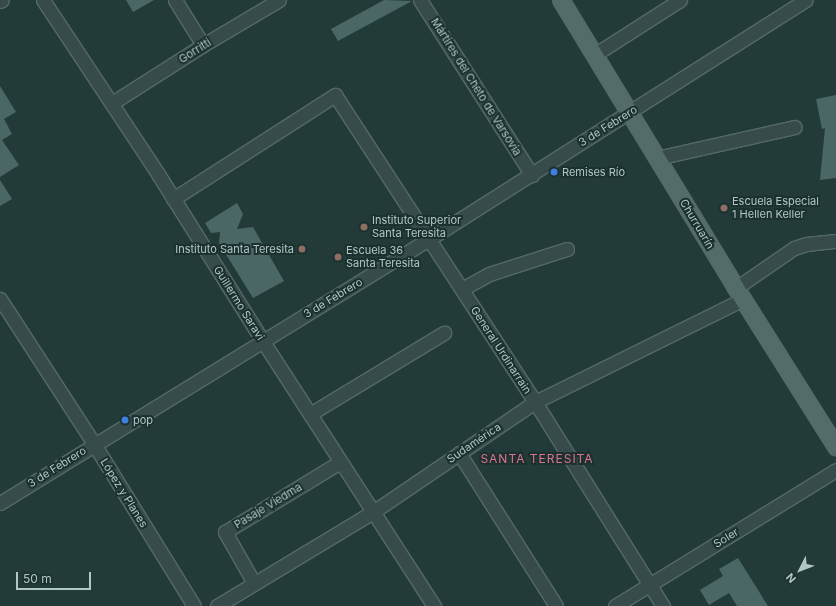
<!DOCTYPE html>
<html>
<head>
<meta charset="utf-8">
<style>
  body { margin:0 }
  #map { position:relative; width:836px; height:606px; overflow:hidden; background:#223b39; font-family:Inter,sans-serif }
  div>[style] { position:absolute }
  .building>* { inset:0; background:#4a6765 }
  .roads { filter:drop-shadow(1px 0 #546968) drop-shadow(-1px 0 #546968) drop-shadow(0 1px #546968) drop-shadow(0 -1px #546968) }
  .minor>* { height:13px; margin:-6.5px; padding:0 6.5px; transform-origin:6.5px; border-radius:6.5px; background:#364b4a }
  .major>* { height:16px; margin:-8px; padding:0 8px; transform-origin:8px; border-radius:8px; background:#536c6a }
  .dots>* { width:11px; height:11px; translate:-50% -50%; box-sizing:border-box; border:2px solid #1b302f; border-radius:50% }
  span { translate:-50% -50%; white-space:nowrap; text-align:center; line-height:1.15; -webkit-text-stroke:4px #1b302f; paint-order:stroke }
  .street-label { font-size:11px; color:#b1c7c6 }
  .poi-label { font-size:11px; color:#b1c7c6 }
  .left { translate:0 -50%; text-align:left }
  .right { translate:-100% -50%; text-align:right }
  .neighbourhood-label { font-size:12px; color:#dc758d; letter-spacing:1px }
  .north { position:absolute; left:780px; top:550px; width:40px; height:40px; -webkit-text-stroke:3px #1b302f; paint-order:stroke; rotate:228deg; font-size:11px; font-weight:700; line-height:16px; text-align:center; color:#b1c7c6 }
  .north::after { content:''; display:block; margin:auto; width:14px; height:18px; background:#b1c7c6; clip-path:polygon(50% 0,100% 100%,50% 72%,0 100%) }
  .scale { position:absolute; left:16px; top:572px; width:75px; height:18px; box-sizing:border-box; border:2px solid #b1c7c6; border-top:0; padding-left:5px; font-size:12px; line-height:14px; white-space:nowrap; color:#b1c7c6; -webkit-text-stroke:3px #1b302f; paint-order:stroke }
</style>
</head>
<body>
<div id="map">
  <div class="building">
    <div style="clip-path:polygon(126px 0,154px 0,133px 12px)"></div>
    <div style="clip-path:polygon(384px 0,412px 1px,338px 41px,331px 29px)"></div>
    <div style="clip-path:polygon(0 86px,16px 112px,4px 119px,12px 134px,2px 140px,19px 165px,0 177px)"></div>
    <div style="clip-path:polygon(836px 95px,836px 178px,820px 180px,825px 128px,822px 129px,816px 99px)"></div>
    <div style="clip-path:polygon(0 180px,12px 199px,0 206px)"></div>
    <div style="clip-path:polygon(237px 203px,243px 214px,237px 229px,253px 227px,284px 281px,253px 298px,219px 243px,220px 232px,211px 233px,205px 223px)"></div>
    <div style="clip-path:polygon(738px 558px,768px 606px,737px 606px,729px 593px,709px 605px,700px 590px,723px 576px,719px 569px)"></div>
  </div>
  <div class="roads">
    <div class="minor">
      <div style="left:43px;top:0;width:209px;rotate:56.5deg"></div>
      <div style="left:158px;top:174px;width:196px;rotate:57.9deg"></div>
      <div style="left:262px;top:340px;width:317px;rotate:57.1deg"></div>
      <div style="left:175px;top:0;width:53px;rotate:58.1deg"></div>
      <div style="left:420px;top:0;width:208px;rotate:57.4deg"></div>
      <div style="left:0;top:1px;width:2px;rotate:-27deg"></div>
      <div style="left:594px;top:55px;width:102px;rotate:-32.6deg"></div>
      <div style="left:112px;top:103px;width:108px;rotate:-32.5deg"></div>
      <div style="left:203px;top:45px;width:88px;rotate:-30.6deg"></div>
      <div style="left:657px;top:158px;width:141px;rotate:-12.7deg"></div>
      <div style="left:173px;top:199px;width:193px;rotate:-32.7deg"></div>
      <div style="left:335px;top:95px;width:366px;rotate:56.9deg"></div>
      <div style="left:535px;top:402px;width:241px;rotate:57.9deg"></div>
      <div style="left:736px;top:288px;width:70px;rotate:-34.6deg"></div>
      <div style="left:794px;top:248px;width:13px;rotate:-18deg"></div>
      <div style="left:806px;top:244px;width:30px;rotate:-6deg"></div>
      <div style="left:462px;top:289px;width:31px;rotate:-29deg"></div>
      <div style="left:489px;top:274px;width:82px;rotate:-17.8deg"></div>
      <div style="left:0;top:299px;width:173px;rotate:57deg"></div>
      <div style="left:94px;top:444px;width:190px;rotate:58.3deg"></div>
      <div style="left:310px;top:414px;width:157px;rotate:-31.2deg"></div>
      <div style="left:459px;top:453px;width:181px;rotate:57.6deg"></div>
      <div style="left:0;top:503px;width:504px;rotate:-31.61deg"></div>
      <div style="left:429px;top:239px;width:446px;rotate:-32.4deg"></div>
      <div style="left:254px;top:583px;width:59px;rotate:-119.6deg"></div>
      <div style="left:225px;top:532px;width:135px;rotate:-31.3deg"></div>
      <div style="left:217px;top:606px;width:182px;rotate:-31.1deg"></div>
      <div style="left:373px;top:512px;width:196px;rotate:-34.2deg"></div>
      <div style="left:535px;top:402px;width:232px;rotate:-26.3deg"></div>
      <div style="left:615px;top:606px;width:259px;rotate:-31.6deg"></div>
    </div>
    <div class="major">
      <div style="left:561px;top:0;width:337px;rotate:58.7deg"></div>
      <div style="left:736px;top:288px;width:188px;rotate:57.8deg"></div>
    </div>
  </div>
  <div class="dots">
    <div style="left:554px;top:172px;background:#3f7fe0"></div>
    <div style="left:724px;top:208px;background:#8d6e63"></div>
    <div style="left:364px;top:227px;background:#8d6e63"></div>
    <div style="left:302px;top:249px;background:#8d6e63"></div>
    <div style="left:338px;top:257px;background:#8d6e63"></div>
    <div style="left:125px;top:420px;background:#3f7fe0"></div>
  </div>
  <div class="street-label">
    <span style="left:195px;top:51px;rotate:-32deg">Gorritti</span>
    <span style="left:476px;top:87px;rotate:58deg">Mártires del Cheto de Varsovia</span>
    <span style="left:608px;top:126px;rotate:-32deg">3 de Febrero</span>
    <span style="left:697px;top:224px;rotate:59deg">Churruarín</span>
    <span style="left:333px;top:298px;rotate:-31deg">3 de Febrero</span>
    <span style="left:239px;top:303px;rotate:58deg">Guillermo Saravi</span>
    <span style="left:501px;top:350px;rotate:57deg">General Urdinarrain</span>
    <span style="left:474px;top:443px;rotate:-34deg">Sudamérica</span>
    <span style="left:57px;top:467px;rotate:-32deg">3 de Febrero</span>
    <span style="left:124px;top:493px;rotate:58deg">López y Planes</span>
    <span style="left:268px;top:506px;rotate:-31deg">Pasaje Viedma</span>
    <span style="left:726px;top:538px;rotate:-32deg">Soler</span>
  </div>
  <div class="poi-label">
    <span class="left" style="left:562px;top:172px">Remises Río</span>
    <span class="left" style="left:732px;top:208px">Escuela Especial<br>1 Hellen Keller</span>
    <span class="left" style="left:372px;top:227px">Instituto Superior<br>Santa Teresita</span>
    <span class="right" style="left:294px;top:249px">Instituto Santa Teresita</span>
    <span class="left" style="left:346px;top:257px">Escuela 36<br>Santa Teresita</span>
    <span class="left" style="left:133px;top:420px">pop</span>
  </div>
  <div class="neighbourhood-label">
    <span style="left:537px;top:459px">SANTA TERESITA</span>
  </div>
  <div class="north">N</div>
  <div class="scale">50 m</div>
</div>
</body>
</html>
